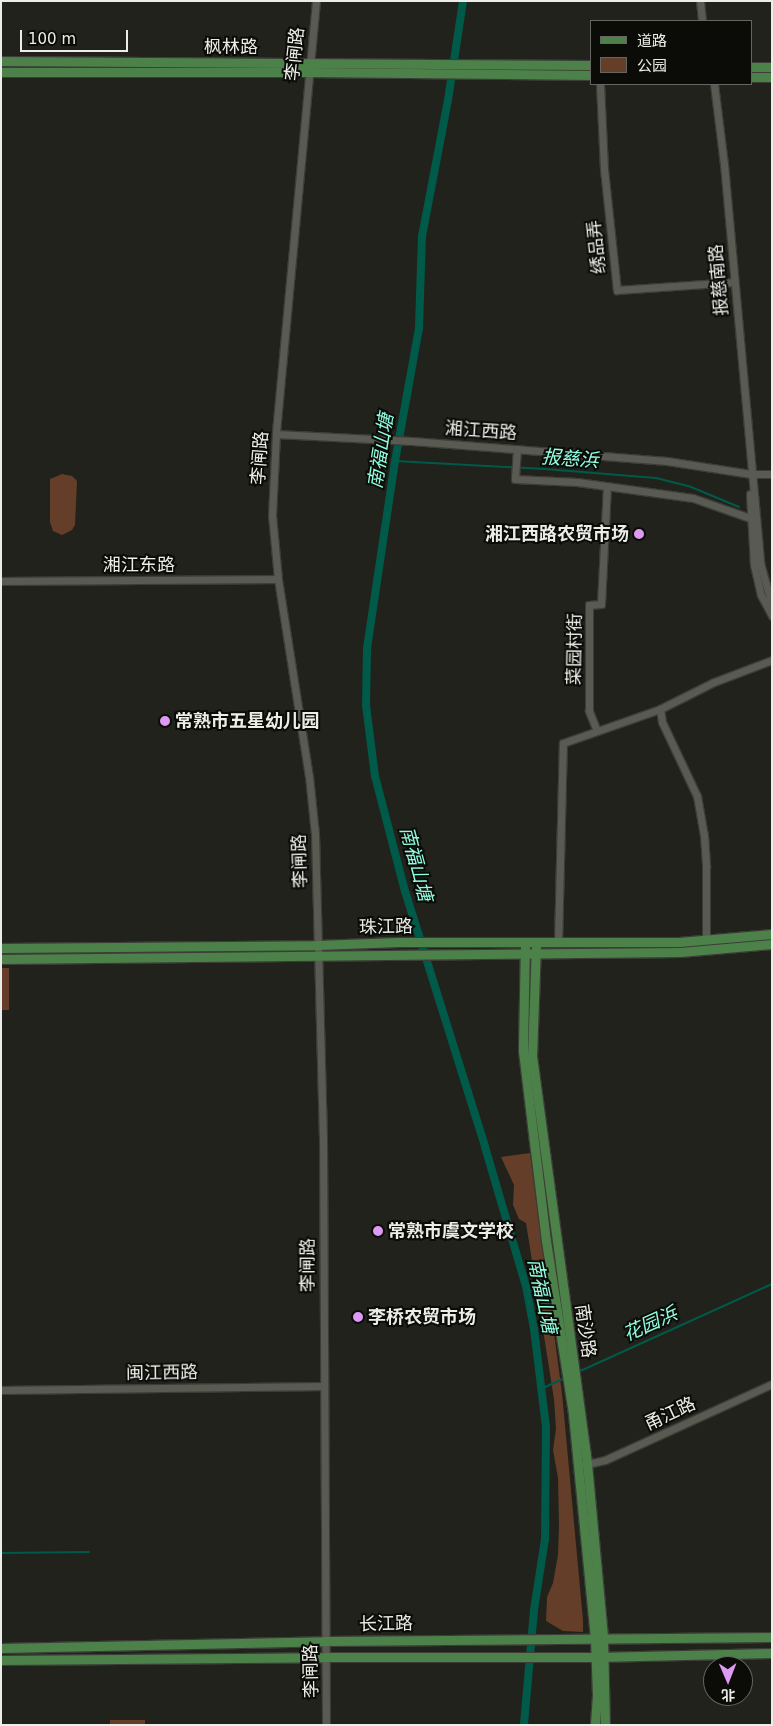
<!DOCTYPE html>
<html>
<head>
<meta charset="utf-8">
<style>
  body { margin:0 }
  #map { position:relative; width:773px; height:1726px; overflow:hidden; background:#21221b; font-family:"DejaVu Sans","Noto Sans SC",sans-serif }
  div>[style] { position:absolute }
  .green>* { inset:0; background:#643e28; transform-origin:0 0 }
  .stream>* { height:2px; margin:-1px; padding:0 1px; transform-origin:1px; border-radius:1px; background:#005a49 }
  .canal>* { height:8px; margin:-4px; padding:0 4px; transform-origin:4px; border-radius:4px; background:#005a49 }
  .roads { filter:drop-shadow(1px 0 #3c3d38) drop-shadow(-1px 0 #3c3d38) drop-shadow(0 1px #3c3d38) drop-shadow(0 -1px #3c3d38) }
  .minor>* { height:7px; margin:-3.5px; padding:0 3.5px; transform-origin:3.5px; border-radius:3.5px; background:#595a52 }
  .major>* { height:9px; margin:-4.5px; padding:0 4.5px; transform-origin:4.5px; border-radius:4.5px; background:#4c8249 }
  .dots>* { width:14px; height:14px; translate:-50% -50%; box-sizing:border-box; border:2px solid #0b0b08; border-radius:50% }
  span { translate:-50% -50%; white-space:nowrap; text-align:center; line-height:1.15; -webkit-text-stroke:4px #0b0b08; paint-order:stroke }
  .street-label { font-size:18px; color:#ecede8 }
  .poi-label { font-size:18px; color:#ecede8; font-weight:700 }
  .right { translate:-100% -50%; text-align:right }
  .left { translate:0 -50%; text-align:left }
  .water-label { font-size:19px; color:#8ffcdf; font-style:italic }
  .frame { position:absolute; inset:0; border:2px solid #ecede8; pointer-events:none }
  .legend { position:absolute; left:590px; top:20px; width:162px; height:65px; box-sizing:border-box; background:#0b0b08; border:1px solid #656562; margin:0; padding:6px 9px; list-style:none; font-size:15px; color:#ecede8 }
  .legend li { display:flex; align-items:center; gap:10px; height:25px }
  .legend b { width:25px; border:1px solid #656562 }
  .north { position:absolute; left:703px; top:1656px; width:50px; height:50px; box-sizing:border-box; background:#0b0b08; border:1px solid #656562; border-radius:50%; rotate:179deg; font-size:14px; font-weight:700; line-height:20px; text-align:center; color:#ecede8 }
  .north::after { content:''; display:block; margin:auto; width:18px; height:22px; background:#dd99f3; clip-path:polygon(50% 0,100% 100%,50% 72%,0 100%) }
  .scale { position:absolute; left:20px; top:30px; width:108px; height:22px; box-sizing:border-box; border:2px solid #ecede8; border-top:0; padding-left:6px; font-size:15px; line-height:18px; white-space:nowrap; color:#ecede8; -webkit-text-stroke:4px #0b0b08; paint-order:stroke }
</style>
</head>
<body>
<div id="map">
  <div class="green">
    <div style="clip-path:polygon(62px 474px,72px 476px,77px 481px,75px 525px,72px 530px,62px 535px,53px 531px,50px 522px,50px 479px)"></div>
    <div style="left:1px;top:968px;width:8px;height:42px"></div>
    <div style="clip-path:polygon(530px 1153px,562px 1393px,583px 1620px,583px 1632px,563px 1631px,546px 1621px,547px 1597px,553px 1583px,558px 1555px,559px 1525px,558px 1478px,553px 1450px,556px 1429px,554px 1399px,526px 1223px,519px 1219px,513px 1205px,514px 1185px,501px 1157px)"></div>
    <div style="left:110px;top:1720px;width:35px;height:5px"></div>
  </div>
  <div class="stream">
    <div style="left:395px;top:461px;width:150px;rotate:3.1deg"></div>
    <div style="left:545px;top:469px;width:111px;rotate:4.6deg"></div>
    <div style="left:656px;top:478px;width:36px;rotate:14deg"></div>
    <div style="left:691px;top:487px;width:52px;rotate:22.6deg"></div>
    <div style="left:578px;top:1372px;width:213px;rotate:-24.4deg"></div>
    <div style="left:541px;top:1389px;width:26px;rotate:-25deg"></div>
    <div style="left:1px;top:1553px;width:88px;rotate:-0.7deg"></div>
  </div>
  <div class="canal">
    <div style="left:463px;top:1px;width:100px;rotate:98.6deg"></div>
    <div style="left:448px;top:100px;width:138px;rotate:100.8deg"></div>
    <div style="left:422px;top:236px;width:92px;rotate:91.9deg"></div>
    <div style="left:419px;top:328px;width:135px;rotate:100.2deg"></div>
    <div style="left:395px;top:461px;width:190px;rotate:98.5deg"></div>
    <div style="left:367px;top:649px;width:56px;rotate:91deg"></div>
    <div style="left:366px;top:705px;width:72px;rotate:82.8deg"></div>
    <div style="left:375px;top:776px;width:119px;rotate:75.4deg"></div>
    <div style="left:405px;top:891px;width:268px;rotate:72.6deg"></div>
    <div style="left:485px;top:1147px;width:145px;rotate:73.6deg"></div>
    <div style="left:526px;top:1286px;width:44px;rotate:79.5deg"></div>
    <div style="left:534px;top:1329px;width:99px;rotate:83deg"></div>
    <div style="left:546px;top:1427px;width:112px;rotate:90.5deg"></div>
    <div style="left:545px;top:1539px;width:72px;rotate:98.8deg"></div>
    <div style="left:534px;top:1610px;width:115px;rotate:95deg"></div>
  </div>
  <div class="roads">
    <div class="minor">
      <div style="left:316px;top:1px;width:435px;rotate:95.3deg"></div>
      <div style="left:276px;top:434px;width:81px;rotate:92.8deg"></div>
      <div style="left:272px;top:515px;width:64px;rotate:84.6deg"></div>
      <div style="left:278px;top:579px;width:199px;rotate:81.1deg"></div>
      <div style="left:309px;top:776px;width:58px;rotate:84.1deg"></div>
      <div style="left:315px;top:834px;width:302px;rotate:88.5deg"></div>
      <div style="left:323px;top:1136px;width:589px;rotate:89.71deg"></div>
      <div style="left:700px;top:1px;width:20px;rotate:84deg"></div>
      <div style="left:600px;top:84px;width:85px;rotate:87.3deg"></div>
      <div style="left:604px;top:169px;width:122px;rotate:83.9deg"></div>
      <div style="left:617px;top:290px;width:117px;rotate:-3.9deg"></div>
      <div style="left:714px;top:84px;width:81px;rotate:82.9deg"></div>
      <div style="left:724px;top:164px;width:401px;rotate:84.8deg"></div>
      <div style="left:760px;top:563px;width:44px;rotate:74.1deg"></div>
      <div style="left:276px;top:434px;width:136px;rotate:2.9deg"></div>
      <div style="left:412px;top:441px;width:256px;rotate:4.5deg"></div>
      <div style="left:667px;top:461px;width:85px;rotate:8.8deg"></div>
      <div style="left:751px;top:474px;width:21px"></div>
      <div style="left:517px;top:449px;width:30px;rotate:94deg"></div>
      <div style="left:515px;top:479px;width:62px;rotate:2.8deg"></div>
      <div style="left:577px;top:482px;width:117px;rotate:7.9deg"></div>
      <div style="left:693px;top:498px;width:60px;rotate:19.3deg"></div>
      <div style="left:750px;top:494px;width:71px;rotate:86.8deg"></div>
      <div style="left:754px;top:565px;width:31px;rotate:77deg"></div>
      <div style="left:761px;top:595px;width:24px;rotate:62deg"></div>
      <div style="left:1px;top:581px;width:277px;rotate:-0.4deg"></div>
      <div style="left:660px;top:709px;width:13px;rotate:81deg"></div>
      <div style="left:662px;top:722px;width:82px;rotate:64.7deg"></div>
      <div style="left:697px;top:796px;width:40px;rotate:80deg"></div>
      <div style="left:704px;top:835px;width:32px;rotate:86deg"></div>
      <div style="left:706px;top:867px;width:73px;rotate:90deg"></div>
      <div style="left:597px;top:731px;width:22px;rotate:-112deg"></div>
      <div style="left:589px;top:711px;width:106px;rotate:-90deg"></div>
      <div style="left:589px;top:605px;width:12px;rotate:-5deg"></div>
      <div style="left:601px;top:604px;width:117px;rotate:-87.1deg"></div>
      <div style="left:558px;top:943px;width:200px;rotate:-88.6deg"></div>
      <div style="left:563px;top:743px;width:103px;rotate:-19.3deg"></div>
      <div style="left:660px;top:709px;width:60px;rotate:-26.6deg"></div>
      <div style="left:714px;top:682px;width:62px;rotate:-20.8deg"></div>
      <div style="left:1px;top:1390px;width:322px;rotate:-0.7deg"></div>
      <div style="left:583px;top:1465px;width:23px;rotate:-13deg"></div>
      <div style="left:605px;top:1460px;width:183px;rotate:-24.5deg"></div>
    </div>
    <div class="major">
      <div style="left:1px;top:61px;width:591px;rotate:0.39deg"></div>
      <div style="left:752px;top:67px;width:20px"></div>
      <div style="left:1px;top:72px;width:307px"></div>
      <div style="left:308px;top:72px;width:284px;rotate:0.6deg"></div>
      <div style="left:752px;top:77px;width:20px"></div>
      <div style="left:525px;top:943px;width:108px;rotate:91.1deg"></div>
      <div style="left:523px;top:1051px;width:191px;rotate:83.1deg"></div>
      <div style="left:546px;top:1241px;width:175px;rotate:81.1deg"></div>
      <div style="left:573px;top:1414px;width:225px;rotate:84.4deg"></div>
      <div style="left:595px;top:1638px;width:57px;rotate:88deg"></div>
      <div style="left:597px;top:1695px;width:30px;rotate:94deg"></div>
      <div style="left:536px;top:943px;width:113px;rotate:92deg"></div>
      <div style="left:532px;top:1056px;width:412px;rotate:82.3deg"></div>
      <div style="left:587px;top:1464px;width:175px;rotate:84.7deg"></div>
      <div style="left:603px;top:1638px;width:87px;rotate:88.7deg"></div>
      <div style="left:1px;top:948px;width:317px;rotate:-0.5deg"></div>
      <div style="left:318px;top:945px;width:80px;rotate:-2.1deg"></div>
      <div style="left:398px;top:942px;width:281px"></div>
      <div style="left:679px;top:942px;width:93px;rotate:-4.9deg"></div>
      <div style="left:1px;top:959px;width:679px;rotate:-0.59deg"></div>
      <div style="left:680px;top:952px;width:92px;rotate:-5deg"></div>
      <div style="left:1px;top:1648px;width:324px;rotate:-1.2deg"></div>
      <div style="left:325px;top:1641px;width:447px;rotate:-0.5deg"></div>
      <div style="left:1px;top:1660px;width:325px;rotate:-0.5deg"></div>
      <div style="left:326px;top:1657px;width:270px"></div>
      <div style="left:596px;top:1657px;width:176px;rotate:-1.3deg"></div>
    </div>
  </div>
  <div class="dots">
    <div style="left:639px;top:534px;background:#dd99f3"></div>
    <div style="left:165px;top:721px;background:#dd99f3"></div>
    <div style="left:378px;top:1231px;background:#dd99f3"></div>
    <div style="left:358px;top:1317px;background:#dd99f3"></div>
  </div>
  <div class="street-label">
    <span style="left:231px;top:47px">枫林路</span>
    <span style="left:295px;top:54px;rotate:-84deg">李闸路</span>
    <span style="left:597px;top:247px;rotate:-96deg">绣品弄</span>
    <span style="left:719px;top:280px;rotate:-95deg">报慈南路</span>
    <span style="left:481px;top:431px;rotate:4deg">湘江西路</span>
    <span style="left:260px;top:458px;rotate:-86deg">李闸路</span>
    <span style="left:139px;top:565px">湘江东路</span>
    <span style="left:575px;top:649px;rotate:-89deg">菜园村街</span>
    <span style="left:300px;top:861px;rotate:-92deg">李闸路</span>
    <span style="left:386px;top:927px;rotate:-1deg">珠江路</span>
    <span style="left:308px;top:1265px;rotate:-90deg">李闸路</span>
    <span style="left:585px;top:1331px;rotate:82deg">南沙路</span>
    <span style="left:162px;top:1373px;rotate:-1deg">闽江西路</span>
    <span style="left:670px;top:1414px;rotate:-25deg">甬江路</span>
    <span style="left:386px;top:1624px;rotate:-1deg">长江路</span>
    <span style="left:311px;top:1671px;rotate:-91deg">李闸路</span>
  </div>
  <div class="poi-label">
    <span class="right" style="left:629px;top:534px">湘江西路农贸市场</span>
    <span class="left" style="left:175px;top:721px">常熟市五星幼儿园</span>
    <span class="left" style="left:388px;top:1231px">常熟市虞文学校</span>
    <span class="left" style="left:368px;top:1317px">李桥农贸市场</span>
  </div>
  <div class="water-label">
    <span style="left:381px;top:451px;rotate:-81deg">南福山塘</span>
    <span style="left:570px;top:459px;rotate:4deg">报慈浜</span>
    <span style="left:416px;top:864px;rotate:75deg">南福山塘</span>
    <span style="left:542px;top:1296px;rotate:78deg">南福山塘</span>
    <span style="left:650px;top:1324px;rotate:-24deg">花园浜</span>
  </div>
  <div class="frame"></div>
  <ul class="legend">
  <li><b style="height:6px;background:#4c8249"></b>道路</li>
  <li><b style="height:14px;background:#643e28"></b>公园</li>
  </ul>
  <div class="north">北</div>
  <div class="scale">100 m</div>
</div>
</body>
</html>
